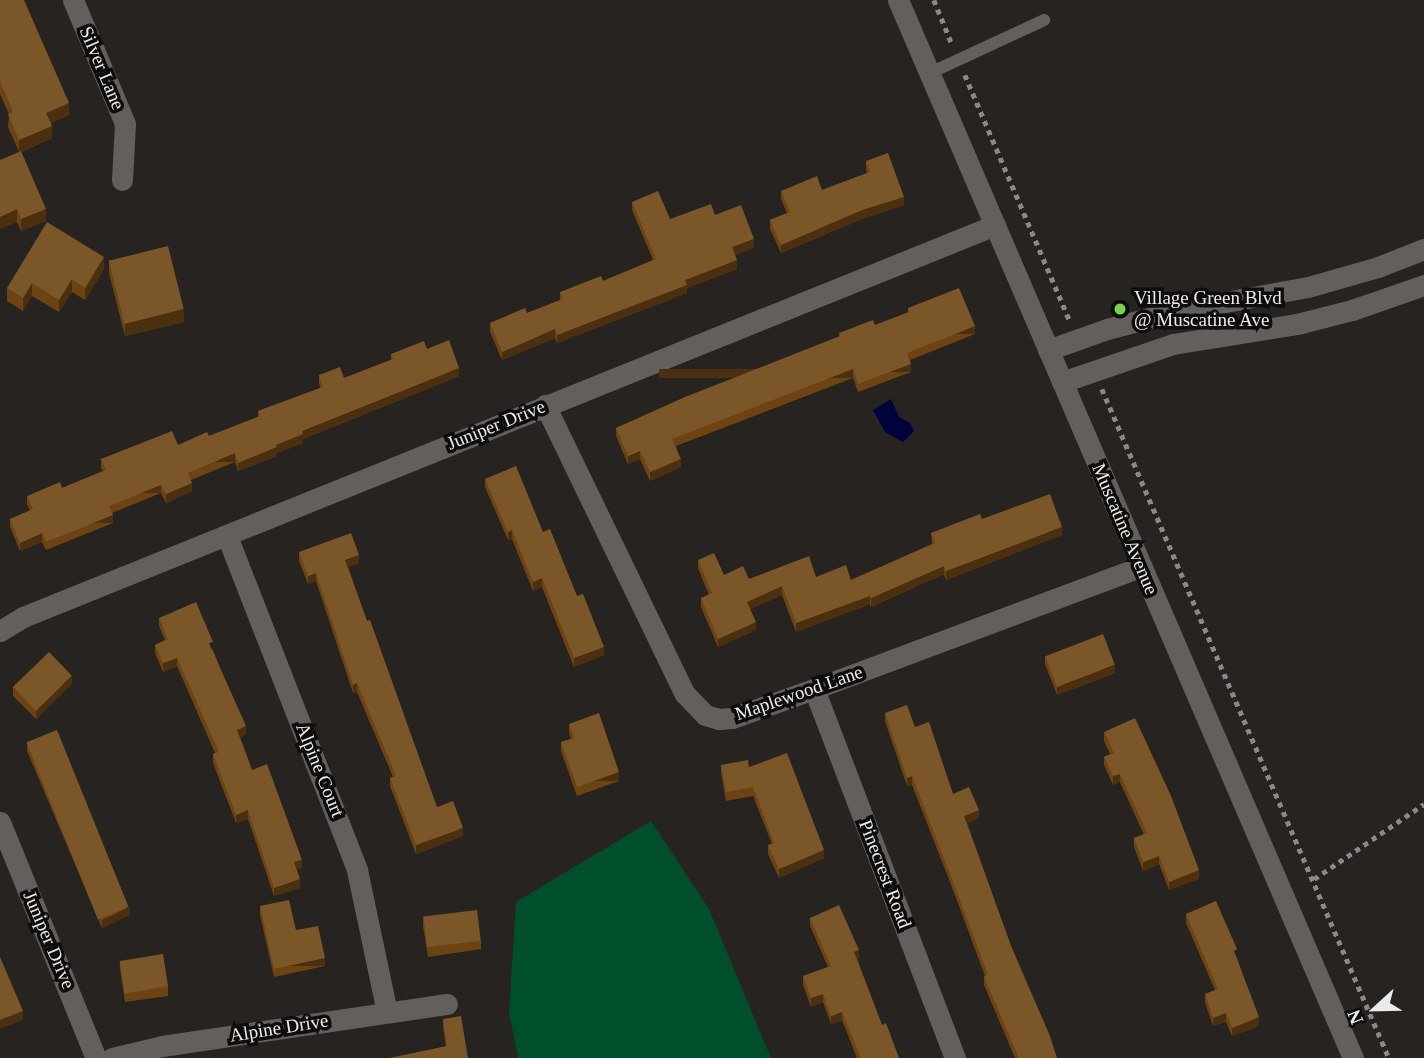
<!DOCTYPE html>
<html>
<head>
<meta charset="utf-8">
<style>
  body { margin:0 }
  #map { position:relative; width:1424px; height:1058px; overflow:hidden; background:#262321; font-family:Georgia,serif }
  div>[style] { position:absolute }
  .green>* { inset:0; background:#004f2c }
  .water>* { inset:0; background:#00033b }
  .path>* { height:4.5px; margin-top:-2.25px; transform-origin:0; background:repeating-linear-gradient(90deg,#8b8987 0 5px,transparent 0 10px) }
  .service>* { height:12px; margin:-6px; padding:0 6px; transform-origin:6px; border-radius:6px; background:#625f5c }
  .minor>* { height:21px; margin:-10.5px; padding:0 10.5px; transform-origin:10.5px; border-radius:10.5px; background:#625f5c }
  .secondary>* { height:21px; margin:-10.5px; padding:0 10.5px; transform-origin:10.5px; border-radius:10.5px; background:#625f5c }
  .wall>* { inset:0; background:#6d4411 }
  .shaded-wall>* { inset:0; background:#4b2f0e; transform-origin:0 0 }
  .building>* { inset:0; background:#7a5628; transform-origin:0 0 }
  .dots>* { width:19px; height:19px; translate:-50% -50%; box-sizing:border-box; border:4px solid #0e0d0c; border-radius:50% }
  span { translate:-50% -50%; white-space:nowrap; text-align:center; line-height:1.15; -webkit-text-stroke:7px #0e0d0c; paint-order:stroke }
  .street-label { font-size:19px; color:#ecebe9 }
  .poi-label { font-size:19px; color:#ecebe9 }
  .left { translate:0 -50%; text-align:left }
  .north { position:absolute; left:1340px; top:974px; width:70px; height:70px; -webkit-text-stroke:5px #0e0d0c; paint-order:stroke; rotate:248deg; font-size:19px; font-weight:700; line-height:28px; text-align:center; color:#ecebe9 }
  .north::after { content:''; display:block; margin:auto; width:24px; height:32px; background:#ecebe9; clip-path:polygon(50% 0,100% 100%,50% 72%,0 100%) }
</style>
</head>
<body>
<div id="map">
  <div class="green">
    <div style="clip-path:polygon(651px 821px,709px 909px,771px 1058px,518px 1058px,509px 1013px,516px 902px)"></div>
  </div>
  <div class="water">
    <div style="clip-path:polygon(891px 399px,899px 417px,910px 423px,914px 431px,903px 442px,885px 432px,873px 410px)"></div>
  </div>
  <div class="path">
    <div style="left:934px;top:0;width:48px;rotate:67.8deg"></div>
    <div style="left:965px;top:75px;width:267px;rotate:66.9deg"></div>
    <div style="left:1102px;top:389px;width:728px;rotate:66.78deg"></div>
    <div style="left:1314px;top:879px;width:133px;rotate:-34.3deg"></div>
  </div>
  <div class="service">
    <div style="left:930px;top:73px;width:126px;rotate:-24.9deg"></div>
  </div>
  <div class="minor">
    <div style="left:73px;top:0;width:134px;rotate:67.2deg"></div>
    <div style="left:125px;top:124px;width:56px;rotate:93.1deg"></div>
    <div style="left:1048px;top:350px;width:63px;rotate:-19.6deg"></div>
    <div style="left:1107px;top:329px;width:71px;rotate:-14.6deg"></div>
    <div style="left:1176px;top:311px;width:134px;rotate:-10.3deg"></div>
    <div style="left:1308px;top:287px;width:73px;rotate:-15.9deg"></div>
    <div style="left:1378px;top:267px;width:49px;rotate:-21.4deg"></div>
    <div style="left:1062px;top:382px;width:117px;rotate:-18.9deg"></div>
    <div style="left:1173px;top:344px;width:126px;rotate:-9.2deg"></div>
    <div style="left:1297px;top:324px;width:57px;rotate:-14.3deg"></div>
    <div style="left:1352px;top:310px;width:76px;rotate:-19.1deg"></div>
    <div style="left:545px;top:405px;width:321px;rotate:64.2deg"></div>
    <div style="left:685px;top:694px;width:29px;rotate:46deg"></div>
    <div style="left:705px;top:715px;width:15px;rotate:16deg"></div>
    <div style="left:719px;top:719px;width:13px;rotate:-4deg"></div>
    <div style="left:732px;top:718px;width:87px;rotate:-19.5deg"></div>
    <div style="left:814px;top:689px;width:349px;rotate:-20.5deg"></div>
    <div style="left:227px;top:536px;width:358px;rotate:68.7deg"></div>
    <div style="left:357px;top:870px;width:145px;rotate:78.1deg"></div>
    <div style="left:0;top:631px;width:27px;rotate:-31deg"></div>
    <div style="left:23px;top:617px;width:1048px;rotate:-21.96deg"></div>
    <div style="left:814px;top:689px;width:395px;rotate:69.1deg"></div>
    <div style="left:0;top:822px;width:255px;rotate:67.9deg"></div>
    <div style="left:112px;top:1058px;width:51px;rotate:-13.5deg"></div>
    <div style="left:162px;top:1046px;width:288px;rotate:-8.4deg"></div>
  </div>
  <div class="secondary">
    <div style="left:898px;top:0;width:1152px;rotate:66.73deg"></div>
  </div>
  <div class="wall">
    <div style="clip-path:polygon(0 0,69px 115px,51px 123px,52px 138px,21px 152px,46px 221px,21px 231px,17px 222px,0 229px,19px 152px,8px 127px,9px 114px,0 94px)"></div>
    <div style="clip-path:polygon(866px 161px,904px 205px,862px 219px,781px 253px,770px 229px,770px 220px,787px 213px,781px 199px,781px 191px,822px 190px,867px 173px,866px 170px)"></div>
    <div style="clip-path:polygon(632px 202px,670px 219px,715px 215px,754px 248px,735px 255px,737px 269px,687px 288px,687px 293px,557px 343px,555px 338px,502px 360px,490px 332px,490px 323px,527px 313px,560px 300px,560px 292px,603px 281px,653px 260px,632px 210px)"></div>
    <div style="clip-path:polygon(109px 260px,184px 322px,125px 336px,109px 273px)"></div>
    <div style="clip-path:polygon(104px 269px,85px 300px,72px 292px,59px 312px,32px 296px,23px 311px,7px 301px,7px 288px)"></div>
    <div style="clip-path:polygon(908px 308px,975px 334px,910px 360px,911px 372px,858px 392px,853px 378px,676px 446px,681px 467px,650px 481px,640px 459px,628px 464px,616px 436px,616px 428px,839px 337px,839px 333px,875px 325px,908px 313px)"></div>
    <div style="clip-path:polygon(427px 349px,459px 376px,303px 439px,303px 443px,277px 453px,277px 456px,238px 471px,235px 462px,191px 480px,192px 491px,166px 503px,161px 493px,112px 513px,113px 523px,46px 550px,42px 542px,20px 551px,10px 527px,10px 519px,30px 511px,27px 504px,27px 496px,62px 488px,103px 471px,101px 468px,101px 459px,178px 445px,209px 436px,258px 417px,258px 411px,320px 388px,319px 383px,319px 375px,344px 378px,391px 360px,391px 354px)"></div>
    <div style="clip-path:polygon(485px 479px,543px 532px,577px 596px,604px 655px,574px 667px,542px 587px,533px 591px,512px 539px,508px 540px,485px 487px)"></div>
    <div style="clip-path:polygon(982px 519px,1062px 535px,946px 580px,944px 574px,871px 607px,870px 604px,796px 632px,782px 595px,750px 609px,756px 630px,718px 647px,701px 607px,701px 598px,709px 595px,698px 568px,698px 560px,724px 575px,749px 579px,816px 577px,851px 580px,932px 544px,931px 533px)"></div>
    <div style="clip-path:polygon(299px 552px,359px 563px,348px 567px,367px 621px,437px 807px,463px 836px,416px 854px,390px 786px,390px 778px,393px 777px,357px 692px,353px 693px,316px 581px,308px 584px,299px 561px)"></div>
    <div style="clip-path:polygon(159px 618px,213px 650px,246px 734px,240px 737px,252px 770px,302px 868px,297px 869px,300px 888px,274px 896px,248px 819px,236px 823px,213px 763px,213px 754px,215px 753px,177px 666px,163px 672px,155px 653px,155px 645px,165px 640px,159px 626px)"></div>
    <div style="clip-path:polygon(1045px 656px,1115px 673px,1057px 695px,1045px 664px)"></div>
    <div style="clip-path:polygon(72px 684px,36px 719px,13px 696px,13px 687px)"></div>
    <div style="clip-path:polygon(885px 713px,915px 727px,953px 794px,979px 818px,967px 823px,1011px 946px,1057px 1058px,1015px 1058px,984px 985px,984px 977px,985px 976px,950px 882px,912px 785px,907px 786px,885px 721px)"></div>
    <div style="clip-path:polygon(569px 724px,619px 781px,577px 796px,561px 751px,561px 742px,571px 739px,569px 732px)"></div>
    <div style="clip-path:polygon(1104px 732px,1199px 879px,1169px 890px,1159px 864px,1143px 871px,1134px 847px,1134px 838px,1144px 835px,1120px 782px,1113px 785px,1104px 765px,1104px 757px,1110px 754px,1104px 741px)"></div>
    <div style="clip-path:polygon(27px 743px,130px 915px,102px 928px,27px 751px)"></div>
    <div style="clip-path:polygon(721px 765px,749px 767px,824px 858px,779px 878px,768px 854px,768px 845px,772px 844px,753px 796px,726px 801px,721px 773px)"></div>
    <div style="clip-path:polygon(260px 906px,296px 930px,325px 966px,274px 977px,260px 915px)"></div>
    <div style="clip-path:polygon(1186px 914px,1237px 958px,1259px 1026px,1232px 1036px,1226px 1022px,1213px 1026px,1205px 1003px,1205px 994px,1215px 990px,1186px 923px)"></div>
    <div style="clip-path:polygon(423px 917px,481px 941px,481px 949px,428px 957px,423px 926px)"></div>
    <div style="clip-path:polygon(810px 918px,859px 959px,857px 959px,882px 1025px,899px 1058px,857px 1058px,842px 1020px,831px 1024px,823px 1002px,811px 1007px,803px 985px,803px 976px,828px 967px,810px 926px)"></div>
    <div style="clip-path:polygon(120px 961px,168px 987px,168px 996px,125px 1002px,120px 969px)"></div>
    <div style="clip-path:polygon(443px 1019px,468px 1058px,446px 1047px,443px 1027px)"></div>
  </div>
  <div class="shaded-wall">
    <div style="clip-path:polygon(69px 103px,69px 115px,46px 125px,46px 113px)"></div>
    <div style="clip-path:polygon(52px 126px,52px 138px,19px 152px,19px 140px)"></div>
    <div style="clip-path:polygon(904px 197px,904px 205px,862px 219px,781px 253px,781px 245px,862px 210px)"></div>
    <div style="clip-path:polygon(17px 209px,17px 222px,0 229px,0 217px)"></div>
    <div style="clip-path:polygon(46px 209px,46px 221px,21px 231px,21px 219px)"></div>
    <div style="clip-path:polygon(754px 239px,754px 248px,732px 256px,732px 247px)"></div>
    <div style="clip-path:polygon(104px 257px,104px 269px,85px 300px,85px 288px)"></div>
    <div style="clip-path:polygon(737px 260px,737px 269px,687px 288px,687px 293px,557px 343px,557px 335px,685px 280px)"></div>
    <div style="clip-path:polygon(72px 279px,72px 292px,59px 312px,59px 300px)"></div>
    <div style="clip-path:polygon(32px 283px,32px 296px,23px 311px,23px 298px)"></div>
    <div style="clip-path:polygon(184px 309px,184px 322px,125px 336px,125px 324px)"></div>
    <div style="left:975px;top:326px;width:8px;height:73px;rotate:90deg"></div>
    <div style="clip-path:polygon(555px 329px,555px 338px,502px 360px,502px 352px)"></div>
    <div style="left:911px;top:364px;width:8px;height:57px;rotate:90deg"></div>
    <div style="clip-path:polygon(459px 368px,459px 376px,303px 439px,303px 443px,277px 453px,277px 456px,238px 471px,238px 463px,276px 445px,302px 431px)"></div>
    <div style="left:853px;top:369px;width:9px;height:194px;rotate:90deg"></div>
    <div style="clip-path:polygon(640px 451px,640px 459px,628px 464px,628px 456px)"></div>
    <div style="left:235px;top:453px;width:9px;height:51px;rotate:90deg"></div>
    <div style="clip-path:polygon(681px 459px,681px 467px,650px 481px,650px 472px)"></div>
    <div style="clip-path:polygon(192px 483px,192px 491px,166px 503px,166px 494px)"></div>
    <div style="left:161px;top:485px;width:8px;height:56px;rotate:90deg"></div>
    <div style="left:113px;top:515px;width:8px;height:72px;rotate:90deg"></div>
    <div style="clip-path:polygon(1062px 527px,1062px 535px,946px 580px,946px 571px)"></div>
    <div style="clip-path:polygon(512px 530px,512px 539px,508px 540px,508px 532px)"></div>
    <div style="clip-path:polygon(42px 533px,42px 542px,20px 551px,20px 543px)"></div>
    <div style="clip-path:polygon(359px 555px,359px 563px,345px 568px,345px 560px)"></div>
    <div style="clip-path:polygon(944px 566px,944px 574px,871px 607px,871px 598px)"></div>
    <div style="clip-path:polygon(316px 573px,316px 581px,308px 584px,308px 576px)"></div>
    <div style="clip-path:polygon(542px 578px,542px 587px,533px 591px,533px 582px)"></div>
    <div style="clip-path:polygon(782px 586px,782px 595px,747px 610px,747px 602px)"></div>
    <div style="clip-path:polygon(870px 596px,870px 604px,796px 632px,796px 623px)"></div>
    <div style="clip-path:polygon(756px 622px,756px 630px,718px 647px,718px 639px)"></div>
    <div style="clip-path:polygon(604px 647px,604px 655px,574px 667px,574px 658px)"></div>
    <div style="clip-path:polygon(177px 658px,177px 666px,163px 672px,163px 663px)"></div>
    <div style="clip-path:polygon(1115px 665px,1115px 673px,1057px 695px,1057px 686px)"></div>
    <div style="clip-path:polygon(72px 676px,72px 684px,36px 719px,36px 711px)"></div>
    <div style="clip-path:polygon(357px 683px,357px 692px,353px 693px,353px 685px)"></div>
    <div style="clip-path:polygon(246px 726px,246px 734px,237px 738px,237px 730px)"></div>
    <div style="left:619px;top:772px;width:9px;height:45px;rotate:90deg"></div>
    <div style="clip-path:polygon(1120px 774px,1120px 782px,1113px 785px,1113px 776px)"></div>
    <div style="clip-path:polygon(912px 776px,912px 785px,907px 786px,907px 778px)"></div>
    <div style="clip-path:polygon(248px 810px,248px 819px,236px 823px,236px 815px)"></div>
    <div style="clip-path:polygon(979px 810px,979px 818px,964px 824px,964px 816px)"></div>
    <div style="clip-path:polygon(463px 828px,463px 836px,416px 854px,416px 845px)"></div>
    <div style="clip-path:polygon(824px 850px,824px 858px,779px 878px,779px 869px)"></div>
    <div style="clip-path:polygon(1159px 856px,1159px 864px,1143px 871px,1143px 862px)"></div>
    <div style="clip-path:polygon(302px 860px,302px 868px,294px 870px,294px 862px)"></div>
    <div style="clip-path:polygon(1199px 870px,1199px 879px,1169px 890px,1169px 882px)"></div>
    <div style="clip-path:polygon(300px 879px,300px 888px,274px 896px,274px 888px)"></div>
    <div style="clip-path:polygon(130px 907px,130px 915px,102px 928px,102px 920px)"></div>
    <div style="clip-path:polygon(859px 950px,859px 959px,854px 961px,854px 952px)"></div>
    <div style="left:325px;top:958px;width:8px;height:52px;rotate:90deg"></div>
    <div style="clip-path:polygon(823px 994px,823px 1002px,811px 1007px,811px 998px)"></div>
    <div style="clip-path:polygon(23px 1011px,23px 1020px,0 1029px,0 1020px)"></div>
    <div style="clip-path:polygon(842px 1012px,842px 1020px,831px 1024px,831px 1016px)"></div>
    <div style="clip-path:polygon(1226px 1013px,1226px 1022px,1213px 1026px,1213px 1018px)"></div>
    <div style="clip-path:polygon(1259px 1017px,1259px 1026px,1232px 1036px,1232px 1028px)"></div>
  </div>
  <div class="building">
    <div style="clip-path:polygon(0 0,24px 0,69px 103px,46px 113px,52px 126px,19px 140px,8px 114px,13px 112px,0 81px)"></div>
    <div style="clip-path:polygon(21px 151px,46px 209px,21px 219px,17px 209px,0 217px,0 160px)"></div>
    <div style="clip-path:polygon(888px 153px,904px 197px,862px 210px,781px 245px,770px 220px,790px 212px,781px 191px,817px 176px,822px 190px,870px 172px,866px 161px)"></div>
    <div style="clip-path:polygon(658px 191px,670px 219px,711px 204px,715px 215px,741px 205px,754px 239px,732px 247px,737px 260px,685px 280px,687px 285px,557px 335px,555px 329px,502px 352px,490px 323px,525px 308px,527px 313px,563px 299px,560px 292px,601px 276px,603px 281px,656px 259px,632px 202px)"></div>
    <div style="clip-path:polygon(47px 222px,104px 257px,85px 288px,72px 279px,59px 300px,32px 283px,23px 298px,7px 288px)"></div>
    <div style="left:168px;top:246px;width:65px;height:61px;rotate:76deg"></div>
    <div style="clip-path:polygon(959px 288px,975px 326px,907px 353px,911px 364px,858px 384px,853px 369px,672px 439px,681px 459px,650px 472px,640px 451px,628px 456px,616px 428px,685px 397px,840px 336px,839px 333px,873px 320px,875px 325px,909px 312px,908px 308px)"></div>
    <div style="clip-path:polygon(449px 340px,459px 368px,302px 431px,303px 434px,276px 445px,277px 447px,238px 463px,235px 453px,188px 473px,192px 483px,166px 494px,161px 485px,109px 506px,113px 515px,46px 542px,42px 533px,20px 543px,10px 519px,33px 509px,27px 496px,60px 482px,62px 488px,106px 470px,101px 459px,172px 431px,178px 445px,207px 432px,209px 436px,260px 416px,258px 411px,323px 387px,319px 375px,340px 367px,344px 378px,393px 359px,391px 354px,424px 341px,427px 349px)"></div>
    <div style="clip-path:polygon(516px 466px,543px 532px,550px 529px,577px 596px,583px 594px,604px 647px,574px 658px,542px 578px,533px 582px,512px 530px,508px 532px,485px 479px)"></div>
    <div style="clip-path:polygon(1050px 494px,1062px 527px,946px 571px,944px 566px,871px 598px,870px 596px,796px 623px,782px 586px,747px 602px,756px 622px,718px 639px,701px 598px,712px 593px,698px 560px,714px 553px,724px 575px,743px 566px,749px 579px,809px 556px,816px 577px,846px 565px,851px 580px,935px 543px,931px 533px,980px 514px,982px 519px)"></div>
    <div style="clip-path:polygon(351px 533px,359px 555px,345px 560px,367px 621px,370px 620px,437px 807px,453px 801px,463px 828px,416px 845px,390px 778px,396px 776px,357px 683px,353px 685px,316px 573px,308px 576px,299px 552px)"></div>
    <div style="clip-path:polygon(196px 602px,213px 642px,209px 643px,246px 726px,237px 730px,252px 770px,267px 764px,302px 860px,294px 862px,300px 879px,274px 888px,248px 810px,236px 815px,213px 754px,219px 752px,177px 658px,163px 663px,155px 645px,168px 639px,159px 618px)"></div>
    <div style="left:1103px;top:634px;width:33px;height:62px;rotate:69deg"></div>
    <div style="left:49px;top:652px;width:33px;height:50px;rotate:46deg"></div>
    <div style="clip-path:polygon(907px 705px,915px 727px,929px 722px,953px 794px,969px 787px,979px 810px,964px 816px,1011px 946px,1050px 1036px,1057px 1058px,1019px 1058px,984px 977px,988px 975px,950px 874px,912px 776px,907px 778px,885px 713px)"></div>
    <div style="clip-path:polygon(599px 713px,619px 772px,577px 787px,561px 742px,574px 738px,569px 724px)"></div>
    <div style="clip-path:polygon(1135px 718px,1171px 796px,1199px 870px,1169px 882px,1159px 856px,1143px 862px,1134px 838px,1147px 833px,1120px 774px,1113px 776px,1104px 757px,1114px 753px,1104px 732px)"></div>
    <div style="left:57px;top:730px;width:191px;height:33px;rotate:68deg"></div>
    <div style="clip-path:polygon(787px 753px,824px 850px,779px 869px,768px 845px,774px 843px,753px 787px,726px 792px,721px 765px,748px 760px,749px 767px)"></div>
    <div style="clip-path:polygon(289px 900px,296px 930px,318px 926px,325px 958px,274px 969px,260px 906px)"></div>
    <div style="clip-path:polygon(1216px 901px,1237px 949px,1234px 951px,1259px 1017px,1232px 1028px,1226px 1013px,1213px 1018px,1205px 994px,1218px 989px,1186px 914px)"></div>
    <div style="clip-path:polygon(839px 905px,859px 950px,854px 952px,882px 1025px,886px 1023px,899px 1058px,861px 1058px,842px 1012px,831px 1016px,823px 994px,811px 998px,803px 976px,831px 966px,810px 918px)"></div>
    <div style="left:477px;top:910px;width:31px;height:54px;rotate:83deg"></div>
    <div style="left:163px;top:954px;width:33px;height:44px;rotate:81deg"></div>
    <div style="clip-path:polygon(0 957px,23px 1011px,0 1020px)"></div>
    <div style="clip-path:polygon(461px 1016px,468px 1058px,389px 1058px,447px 1046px,443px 1019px)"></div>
  </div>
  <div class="dots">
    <div style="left:1120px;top:309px;background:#7ad156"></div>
  </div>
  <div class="street-label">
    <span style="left:102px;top:68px;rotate:67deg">Silver Lane</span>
    <span style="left:496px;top:425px;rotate:-22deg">Juniper Drive</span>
    <span style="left:1125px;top:529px;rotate:67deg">Muscatine Avenue</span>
    <span style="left:799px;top:693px;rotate:-19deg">Maplewood Lane</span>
    <span style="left:320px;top:770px;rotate:68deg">Alpine Court</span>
    <span style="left:885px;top:874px;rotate:69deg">Pinecrest Road</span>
    <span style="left:49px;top:940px;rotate:67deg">Juniper Drive</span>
    <span style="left:279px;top:1028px;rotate:-9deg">Alpine Drive</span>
  </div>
  <div class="poi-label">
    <span class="left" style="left:1134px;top:309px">Village Green Blvd<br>@ Muscatine Ave</span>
  </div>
  <div class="north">N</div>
</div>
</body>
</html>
